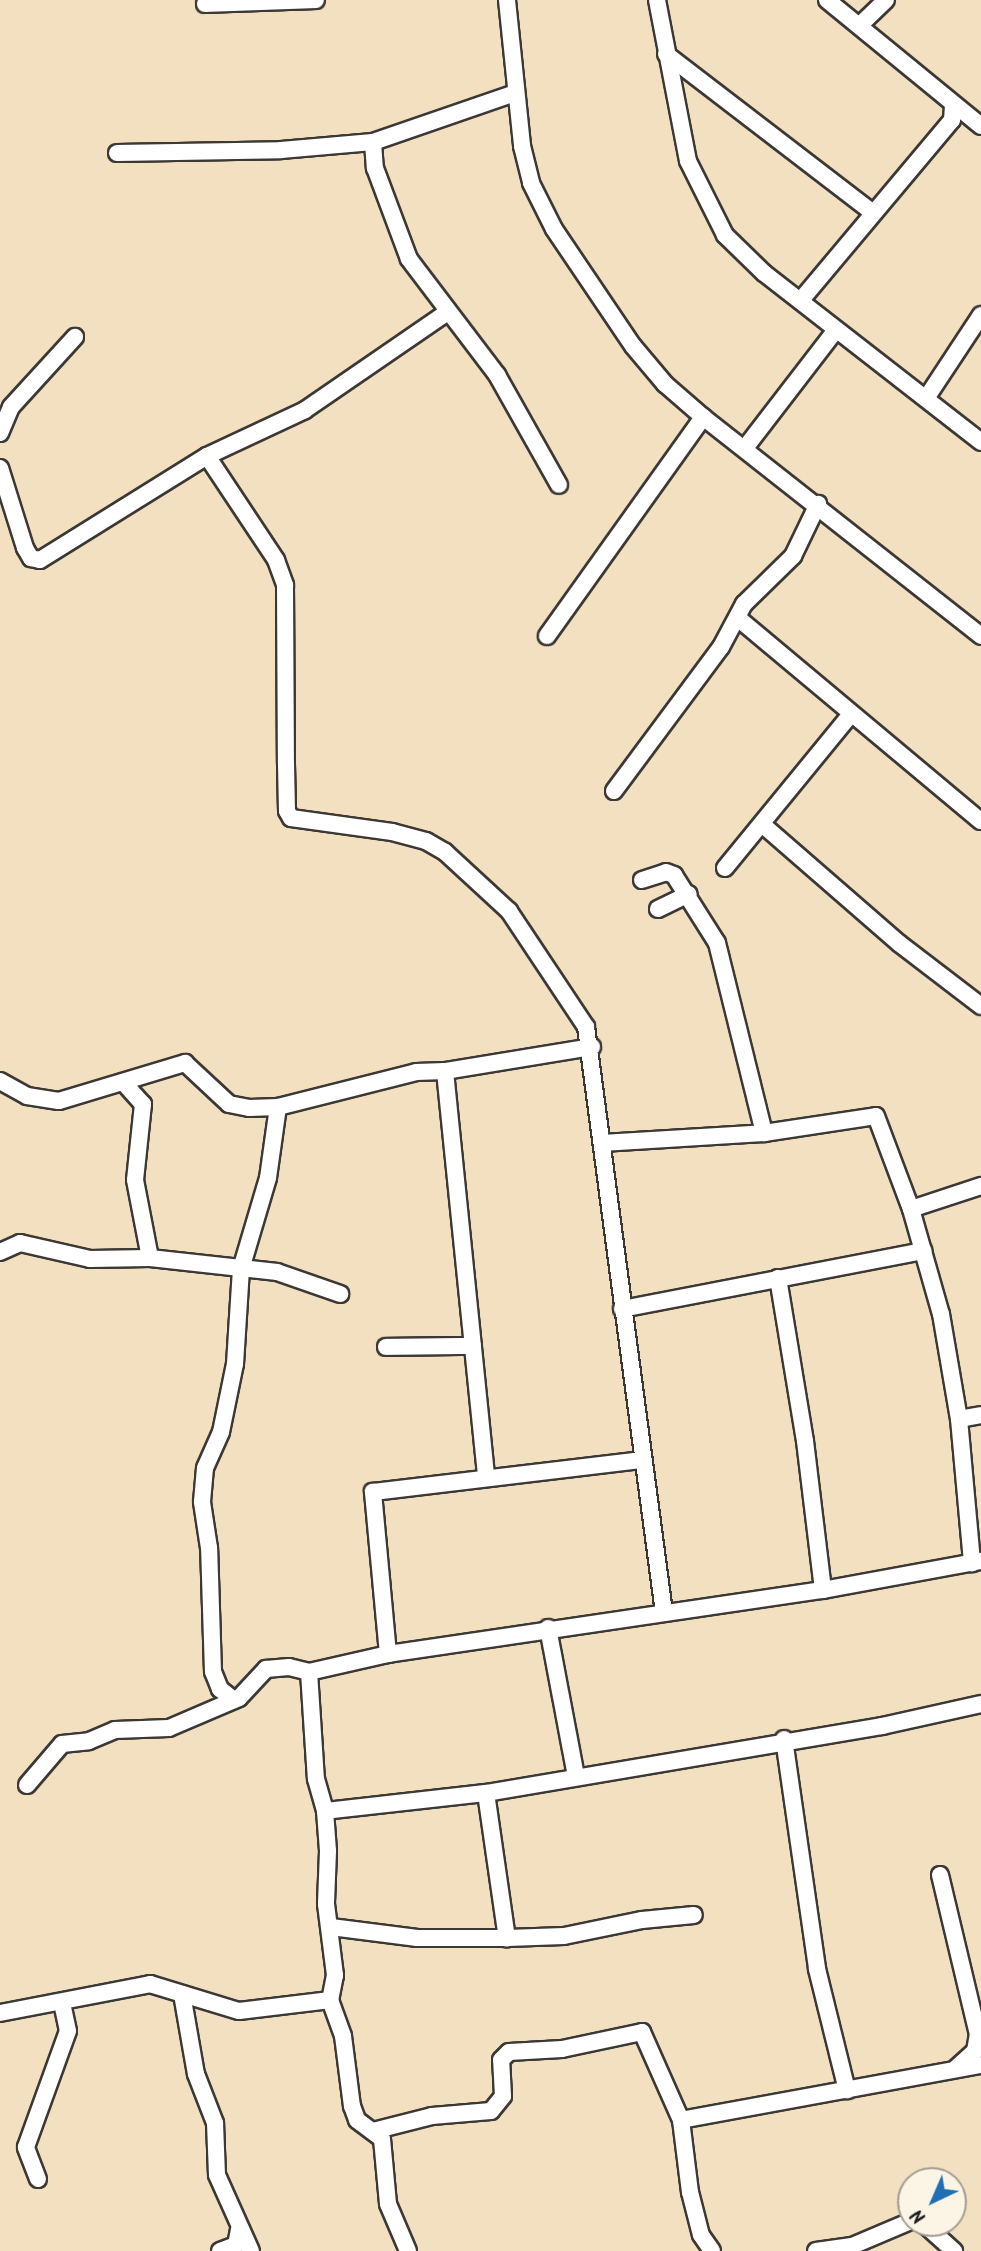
<!DOCTYPE html>
<html>
<head>
<meta charset="utf-8">
<style>
  body { margin:0 }
  #map { position:relative; width:981px; height:2251px; overflow:hidden; background:#f3e0c1; font-family:Kalam,sans-serif }
  div>[style] { position:absolute }
  .roads { filter:drop-shadow(2px 0 #3c3935) drop-shadow(-2px 0 #3c3935) drop-shadow(0 2px #3c3935) drop-shadow(0 -2px #3c3935) }
  .minor>* { height:16px; margin:-8px; padding:0 8px; transform-origin:8px; border-radius:8px; background:#fff }
  span { translate:-50% -50%; white-space:nowrap; text-align:center; line-height:1.15; -webkit-text-stroke:5px #fcf5e5; paint-order:stroke }
  .north { position:absolute; left:897px; top:2167px; width:70px; height:70px; box-sizing:border-box; background:#fcf5e5; border:2px solid #a29e95; border-radius:50%; rotate:224deg; font-size:19px; font-weight:700; line-height:28px; text-align:center; color:#1c1c1c }
  .north::after { content:''; display:block; margin:auto; width:24px; height:32px; background:#1f6fb2; clip-path:polygon(50% 0,100% 100%,50% 72%,0 100%) }
</style>
</head>
<body>
<div id="map">
  <div class="roads">
    <div class="minor">
      <div style="left:507px;top:0;width:147px;rotate:84.1deg"></div>
      <div style="left:522px;top:146px;width:38px;rotate:76deg"></div>
      <div style="left:531px;top:183px;width:51px;rotate:63.4deg"></div>
      <div style="left:554px;top:229px;width:141px;rotate:56deg"></div>
      <div style="left:633px;top:346px;width:50px;rotate:49.9deg"></div>
      <div style="left:665px;top:384px;width:50px;rotate:41deg"></div>
      <div style="left:703px;top:417px;width:354px;rotate:38.2deg"></div>
      <div style="left:657px;top:0;width:164px;rotate:79.1deg"></div>
      <div style="left:688px;top:161px;width:83px;rotate:63.4deg"></div>
      <div style="left:725px;top:235px;width:54px;rotate:44.3deg"></div>
      <div style="left:764px;top:273px;width:275px;rotate:37.9deg"></div>
      <div style="left:827px;top:0;width:199px;rotate:39.3deg"></div>
      <div style="left:205px;top:4px;width:111px;rotate:-2.1deg"></div>
      <div style="left:860px;top:25px;width:36px;rotate:-44deg"></div>
      <div style="left:666px;top:54px;width:260px;rotate:37.5deg"></div>
      <div style="left:373px;top:142px;width:26px;rotate:86deg"></div>
      <div style="left:375px;top:168px;width:97px;rotate:69.5deg"></div>
      <div style="left:409px;top:259px;width:146px;rotate:52.8deg"></div>
      <div style="left:497px;top:375px;width:126px;rotate:60.6deg"></div>
      <div style="left:117px;top:153px;width:164px;rotate:-1deg"></div>
      <div style="left:281px;top:150px;width:92px;rotate:-5deg"></div>
      <div style="left:373px;top:142px;width:150px;rotate:-19deg"></div>
      <div style="left:801px;top:300px;width:235px;rotate:-50deg"></div>
      <div style="left:952px;top:120px;width:14px;rotate:-86deg"></div>
      <div style="left:927px;top:397px;width:98px;rotate:-56.6deg"></div>
      <div style="left:0;top:433px;width:28px;rotate:-67deg"></div>
      <div style="left:11px;top:407px;width:95px;rotate:-47.6deg"></div>
      <div style="left:745px;top:448px;width:149px;rotate:-52.4deg"></div>
      <div style="left:207px;top:456px;width:125px;rotate:56.4deg"></div>
      <div style="left:276px;top:560px;width:27px;rotate:70deg"></div>
      <div style="left:285px;top:585px;width:179px;rotate:89.7deg"></div>
      <div style="left:286px;top:764px;width:47px;rotate:88.8deg"></div>
      <div style="left:287px;top:811px;width:8px;rotate:60deg"></div>
      <div style="left:291px;top:818px;width:102px;rotate:7.9deg"></div>
      <div style="left:392px;top:832px;width:35px;rotate:15deg"></div>
      <div style="left:426px;top:841px;width:22px;rotate:30deg"></div>
      <div style="left:445px;top:852px;width:87px;rotate:42.7deg"></div>
      <div style="left:509px;top:911px;width:139px;rotate:56.4deg"></div>
      <div style="left:586px;top:1027px;width:590px;rotate:82.41deg"></div>
      <div style="left:0;top:468px;width:84px;rotate:72.6deg"></div>
      <div style="left:25px;top:548px;width:12px;rotate:59deg"></div>
      <div style="left:31px;top:558px;width:9px;rotate:13deg"></div>
      <div style="left:40px;top:560px;width:197px;rotate:-31.9deg"></div>
      <div style="left:207px;top:456px;width:108px;rotate:-25.1deg"></div>
      <div style="left:305px;top:410px;width:171px;rotate:-34.5deg"></div>
      <div style="left:739px;top:619px;width:315px;rotate:39.9deg"></div>
      <div style="left:547px;top:636px;width:269px;rotate:-54.5deg"></div>
      <div style="left:614px;top:791px;width:179px;rotate:-53.4deg"></div>
      <div style="left:721px;top:647px;width:49px;rotate:-61.9deg"></div>
      <div style="left:744px;top:604px;width:69px;rotate:-44.4deg"></div>
      <div style="left:793px;top:556px;width:58px;rotate:-64.3deg"></div>
      <div style="left:763px;top:825px;width:181px;rotate:41deg"></div>
      <div style="left:900px;top:944px;width:102px;rotate:37.4deg"></div>
      <div style="left:725px;top:868px;width:199px;rotate:-50.7deg"></div>
      <div style="left:642px;top:880px;width:25px;rotate:-18deg"></div>
      <div style="left:666px;top:872px;width:9px;rotate:21deg"></div>
      <div style="left:674px;top:875px;width:80px;rotate:57.7deg"></div>
      <div style="left:717px;top:943px;width:196px;rotate:76.1deg"></div>
      <div style="left:658px;top:909px;width:34px;rotate:-26deg"></div>
      <div style="left:0;top:1081px;width:31px;rotate:29deg"></div>
      <div style="left:27px;top:1096px;width:32px;rotate:9deg"></div>
      <div style="left:59px;top:1101px;width:132px;rotate:-16.8deg"></div>
      <div style="left:185px;top:1063px;width:60px;rotate:43deg"></div>
      <div style="left:229px;top:1104px;width:20px;rotate:11deg"></div>
      <div style="left:249px;top:1108px;width:29px;rotate:-2deg"></div>
      <div style="left:278px;top:1107px;width:142px;rotate:-14.2deg"></div>
      <div style="left:416px;top:1072px;width:29px;rotate:-2deg"></div>
      <div style="left:123px;top:1082px;width:30px;rotate:48deg"></div>
      <div style="left:143px;top:1104px;width:76px;rotate:96deg"></div>
      <div style="left:135px;top:1180px;width:79px;rotate:79.1deg"></div>
      <div style="left:602px;top:1143px;width:162px;rotate:-3.5deg"></div>
      <div style="left:764px;top:1133px;width:113px;rotate:-8.6deg"></div>
      <div style="left:876px;top:1116px;width:99px;rotate:69.4deg"></div>
      <div style="left:911px;top:1209px;width:109px;rotate:74.1deg"></div>
      <div style="left:941px;top:1314px;width:107px;rotate:80.3deg"></div>
      <div style="left:959px;top:1419px;width:145px;rotate:84.8deg"></div>
      <div style="left:911px;top:1209px;width:74px;rotate:-18.2deg"></div>
      <div style="left:0;top:1252px;width:22px;rotate:-24deg"></div>
      <div style="left:20px;top:1243px;width:72px;rotate:12.9deg"></div>
      <div style="left:90px;top:1259px;width:60px;rotate:-1deg"></div>
      <div style="left:150px;top:1258px;width:128px;rotate:6.3deg"></div>
      <div style="left:277px;top:1272px;width:67px;rotate:19.2deg"></div>
      <div style="left:778px;top:1278px;width:165px;rotate:80.6deg"></div>
      <div style="left:805px;top:1441px;width:150px;rotate:83.1deg"></div>
      <div style="left:622px;top:1309px;width:307px;rotate:-10.9deg"></div>
      <div style="left:386px;top:1347px;width:87px;rotate:-0.7deg"></div>
      <div style="left:959px;top:1419px;width:22px;rotate:-10deg"></div>
      <div style="left:486px;top:1475px;width:406px;rotate:-95.8deg"></div>
      <div style="left:445px;top:1071px;width:149px;rotate:-9.3deg"></div>
      <div style="left:548px;top:1628px;width:151px;rotate:79.3deg"></div>
      <div style="left:388px;top:1654px;width:163px;rotate:-95.3deg"></div>
      <div style="left:373px;top:1492px;width:270px;rotate:-6.8deg"></div>
      <div style="left:309px;top:1672px;width:107px;rotate:86.3deg"></div>
      <div style="left:316px;top:1779px;width:33px;rotate:74deg"></div>
      <div style="left:325px;top:1811px;width:40px;rotate:85.7deg"></div>
      <div style="left:328px;top:1851px;width:53px;rotate:92.2deg"></div>
      <div style="left:326px;top:1904px;width:72px;rotate:82.8deg"></div>
      <div style="left:335px;top:1975px;width:25px;rotate:101deg"></div>
      <div style="left:330px;top:2000px;width:38px;rotate:70deg"></div>
      <div style="left:343px;top:2036px;width:71px;rotate:82.7deg"></div>
      <div style="left:352px;top:2106px;width:15px;rotate:70deg"></div>
      <div style="left:357px;top:2120px;width:31px;rotate:37deg"></div>
      <div style="left:382px;top:2139px;width:65px;rotate:84.7deg"></div>
      <div style="left:388px;top:2204px;width:51px;rotate:66.9deg"></div>
      <div style="left:234px;top:1700px;width:18px;rotate:-142deg"></div>
      <div style="left:220px;top:1689px;width:18px;rotate:-112deg"></div>
      <div style="left:213px;top:1672px;width:124px;rotate:-91.8deg"></div>
      <div style="left:209px;top:1548px;width:47px;rotate:-98.7deg"></div>
      <div style="left:202px;top:1502px;width:34px;rotate:-85deg"></div>
      <div style="left:205px;top:1468px;width:39px;rotate:-66deg"></div>
      <div style="left:221px;top:1432px;width:69px;rotate:-78.4deg"></div>
      <div style="left:235px;top:1364px;width:95px;rotate:-86.4deg"></div>
      <div style="left:241px;top:1269px;width:95px;rotate:-73.5deg"></div>
      <div style="left:268px;top:1178px;width:72px;rotate:-82deg"></div>
      <div style="left:784px;top:1739px;width:232px;rotate:81.8deg"></div>
      <div style="left:817px;top:1969px;width:125px;rotate:76.1deg"></div>
      <div style="left:27px;top:1785px;width:54px;rotate:-49.5deg"></div>
      <div style="left:62px;top:1744px;width:27px;rotate:-6deg"></div>
      <div style="left:89px;top:1741px;width:28px;rotate:-23deg"></div>
      <div style="left:115px;top:1730px;width:54px;rotate:-2.1deg"></div>
      <div style="left:169px;top:1728px;width:76px;rotate:-23.2deg"></div>
      <div style="left:239px;top:1698px;width:40px;rotate:-47deg"></div>
      <div style="left:266px;top:1669px;width:23px;rotate:-5deg"></div>
      <div style="left:289px;top:1667px;width:21px;rotate:14deg"></div>
      <div style="left:309px;top:1672px;width:81px;rotate:-12.8deg"></div>
      <div style="left:388px;top:1654px;width:440px;rotate:-8.4deg"></div>
      <div style="left:823px;top:1590px;width:161px;rotate:-10.4deg"></div>
      <div style="left:486px;top:1793px;width:147px;rotate:81.8deg"></div>
      <div style="left:325px;top:1811px;width:162px;rotate:-6.4deg"></div>
      <div style="left:486px;top:1793px;width:402px;rotate:-9.6deg"></div>
      <div style="left:882px;top:1726px;width:101px;rotate:-12.5deg"></div>
      <div style="left:940px;top:1875px;width:163px;rotate:76.6deg"></div>
      <div style="left:978px;top:2034px;width:17px;rotate:100deg"></div>
      <div style="left:975px;top:2051px;width:25px;rotate:138deg"></div>
      <div style="left:331px;top:1927px;width:87px;rotate:7.3deg"></div>
      <div style="left:417px;top:1938px;width:90px"></div>
      <div style="left:507px;top:1938px;width:57px;rotate:-2deg"></div>
      <div style="left:564px;top:1936px;width:80px;rotate:-11.6deg"></div>
      <div style="left:642px;top:1920px;width:52px;rotate:-5.5deg"></div>
      <div style="left:182px;top:1994px;width:81px;rotate:80.1deg"></div>
      <div style="left:196px;top:2074px;width:53px;rotate:68.8deg"></div>
      <div style="left:215px;top:2123px;width:52px;rotate:87.8deg"></div>
      <div style="left:217px;top:2175px;width:83px;rotate:65.9deg"></div>
      <div style="left:0;top:2013px;width:153px;rotate:-10.9deg"></div>
      <div style="left:150px;top:1984px;width:93px;rotate:16.9deg"></div>
      <div style="left:239px;top:2011px;width:92px;rotate:-6.9deg"></div>
      <div style="left:681px;top:2120px;width:305px;rotate:-10.4deg"></div>
      <div style="left:373px;top:2131px;width:61px;rotate:-14.3deg"></div>
      <div style="left:432px;top:2116px;width:59px;rotate:-4.8deg"></div>
      <div style="left:491px;top:2111px;width:19px;rotate:-51deg"></div>
      <div style="left:503px;top:2096px;width:36px;rotate:-93deg"></div>
      <div style="left:501px;top:2060px;width:11px;rotate:-45deg"></div>
      <div style="left:509px;top:2052px;width:53px;rotate:-3.2deg"></div>
      <div style="left:562px;top:2049px;width:82px;rotate:-12deg"></div>
      <div style="left:642px;top:2032px;width:96px;rotate:66.1deg"></div>
      <div style="left:681px;top:2120px;width:73px;rotate:82.9deg"></div>
      <div style="left:690px;top:2192px;width:44px;rotate:75.7deg"></div>
      <div style="left:701px;top:2235px;width:19px;rotate:55deg"></div>
      <div style="left:38px;top:2179px;width:34px;rotate:-111deg"></div>
      <div style="left:26px;top:2147px;width:123px;rotate:-70.1deg"></div>
      <div style="left:68px;top:2031px;width:29px;rotate:-102deg"></div>
      <div style="left:923px;top:2223px;width:42px;rotate:42.1deg"></div>
      <div style="left:220px;top:2251px;width:17px;rotate:-21deg"></div>
      <div style="left:236px;top:2245px;width:16px;rotate:-79deg"></div>
      <div style="left:816px;top:2251px;width:36px;rotate:-8deg"></div>
      <div style="left:852px;top:2246px;width:64px;rotate:-23deg"></div>
    </div>
  </div>
  <div class="north">N</div>
</div>
</body>
</html>
